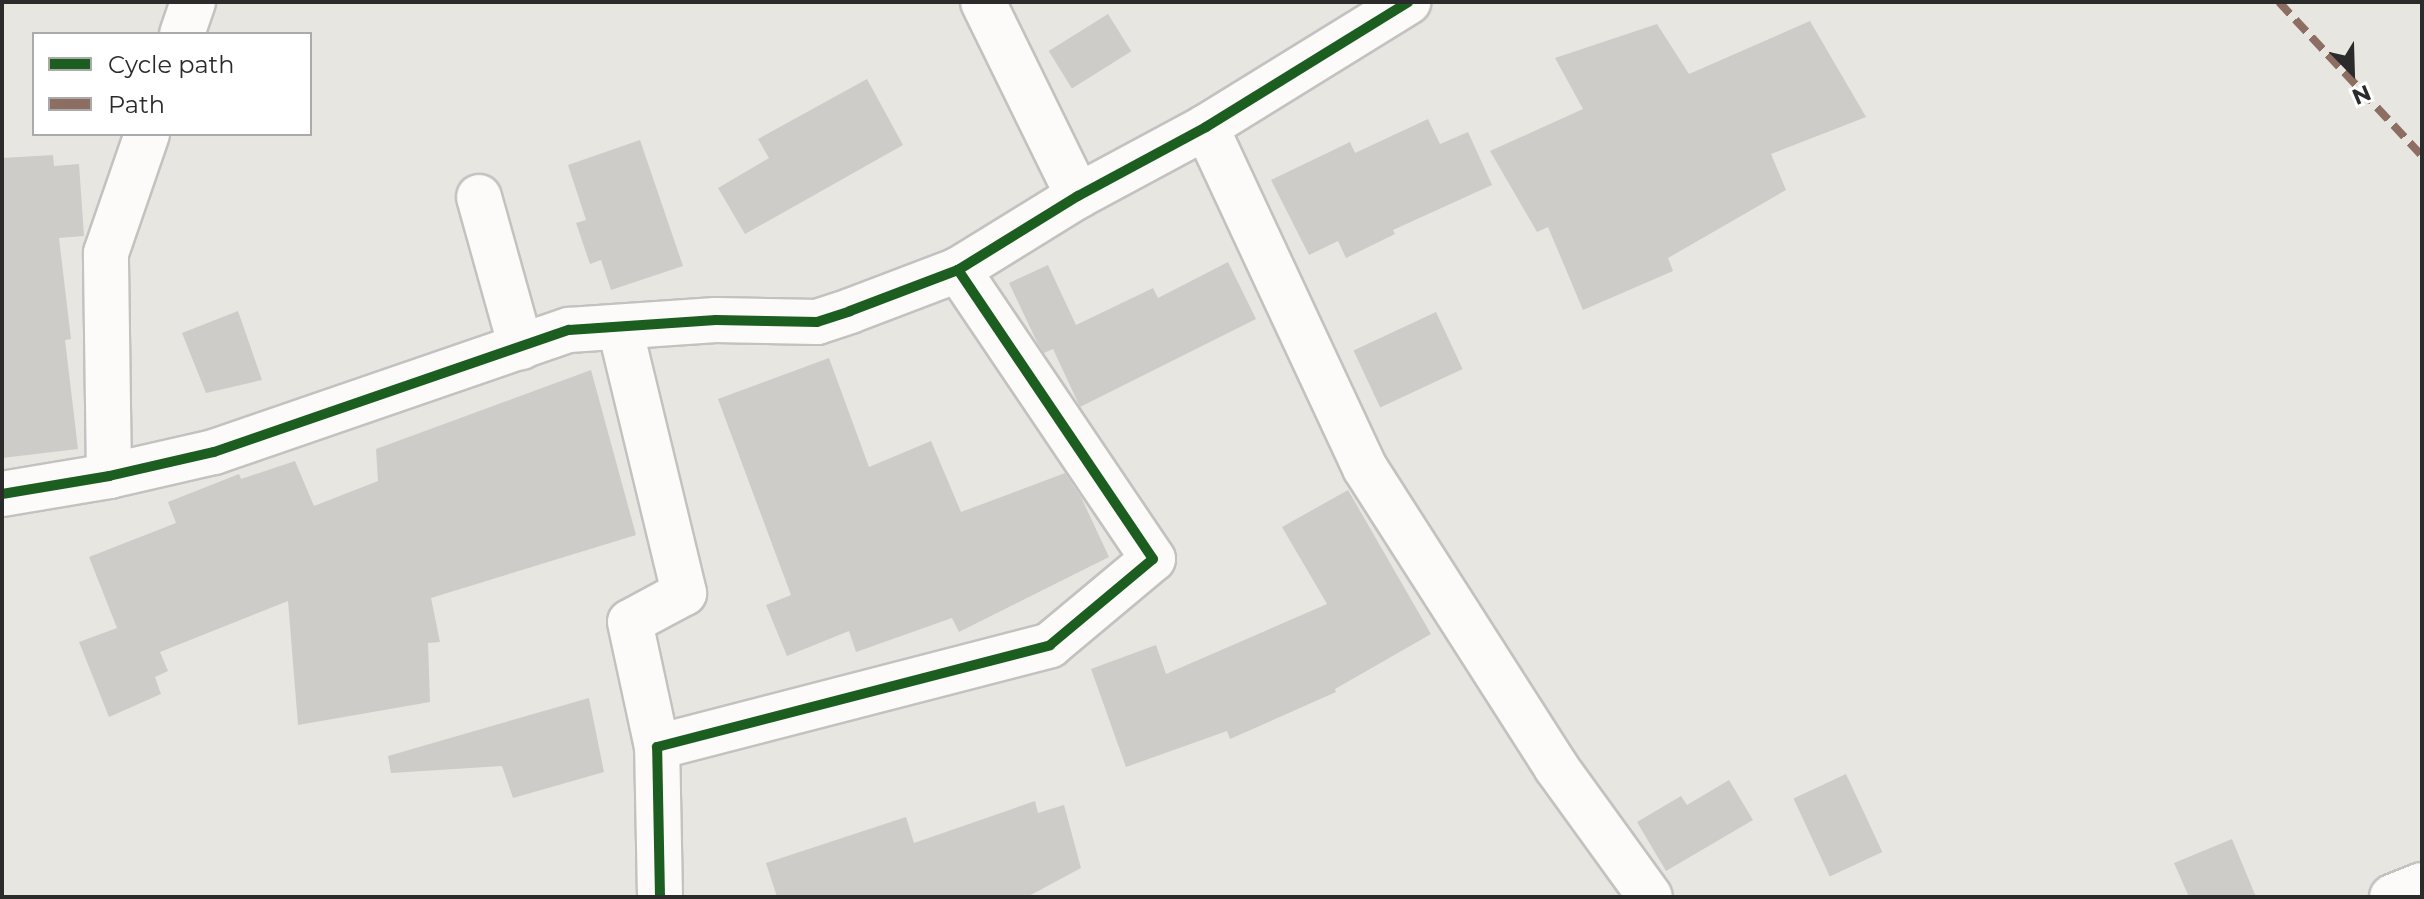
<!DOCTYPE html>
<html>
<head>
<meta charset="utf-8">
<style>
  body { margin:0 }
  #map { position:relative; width:2424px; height:899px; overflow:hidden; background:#e8e6e1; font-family:Montserrat,sans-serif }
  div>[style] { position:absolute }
  .building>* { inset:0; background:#cdccc8; transform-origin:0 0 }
  .roads { filter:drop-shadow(2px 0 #c2c2c1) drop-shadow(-2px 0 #c2c2c1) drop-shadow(0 2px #c2c2c1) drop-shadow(0 -2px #c2c2c1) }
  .minor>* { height:44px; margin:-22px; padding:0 22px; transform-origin:22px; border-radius:22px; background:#fcfbfa }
  .quiet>* { height:8px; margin-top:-4px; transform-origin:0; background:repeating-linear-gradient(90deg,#8d6e63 0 16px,transparent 0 24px) }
  .cycleway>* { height:10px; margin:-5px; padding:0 5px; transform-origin:5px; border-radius:5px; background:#1b5e20 }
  span { translate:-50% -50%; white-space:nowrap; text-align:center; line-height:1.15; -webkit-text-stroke:6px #fff; paint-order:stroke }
  .frame { position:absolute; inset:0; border:4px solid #2b2b2b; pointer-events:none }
  .legend { position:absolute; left:32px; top:32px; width:280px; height:104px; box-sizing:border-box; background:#fff; border:2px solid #aaa; margin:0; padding:10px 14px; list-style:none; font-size:24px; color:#2b2b2b }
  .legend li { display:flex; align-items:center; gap:16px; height:40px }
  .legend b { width:40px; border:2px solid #aaa }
  .north { position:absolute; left:2312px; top:32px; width:80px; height:80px; -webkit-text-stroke:6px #fff; paint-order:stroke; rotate:157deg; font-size:22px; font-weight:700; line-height:32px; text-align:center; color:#2b2b2b }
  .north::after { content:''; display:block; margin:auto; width:28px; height:36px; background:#2b2b2b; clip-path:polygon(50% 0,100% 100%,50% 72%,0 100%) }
</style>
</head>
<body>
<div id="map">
  <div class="building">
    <div style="left:1108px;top:14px;width:44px;height:70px;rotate:58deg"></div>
    <div style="clip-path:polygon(1810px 21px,1866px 117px,1771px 154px,1786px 190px,1668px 258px,1673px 271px,1583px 310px,1548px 227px,1537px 232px,1490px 151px,1583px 109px,1555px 58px,1657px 24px,1689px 74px)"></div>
    <div style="clip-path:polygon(867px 79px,903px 145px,745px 234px,718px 188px,769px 158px,758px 139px)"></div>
    <div style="clip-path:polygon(1428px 119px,1440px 144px,1468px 132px,1492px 185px,1393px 230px,1395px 234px,1346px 258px,1338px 241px,1309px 255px,1271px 180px,1350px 142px,1355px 153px)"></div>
    <div style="clip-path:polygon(640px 140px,683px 266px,611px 290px,601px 260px,590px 264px,576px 223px,586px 220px,568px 165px)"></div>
    <div style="clip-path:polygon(53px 155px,54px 166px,79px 164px,84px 236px,59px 238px,71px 339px,65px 340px,78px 449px,2px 458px,2px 158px)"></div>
    <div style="clip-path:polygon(1228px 262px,1256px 319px,1080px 407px,1053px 349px,1044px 353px,1038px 344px,1009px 283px,1048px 265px,1076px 325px,1153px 288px,1158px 298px)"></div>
    <div style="clip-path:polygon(238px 311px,262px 380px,206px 393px,182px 333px)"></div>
    <div style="left:1436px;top:312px;width:63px;height:91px;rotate:65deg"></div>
    <div style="clip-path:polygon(829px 358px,869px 467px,931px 441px,961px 512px,1065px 473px,1081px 497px,1109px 557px,959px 632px,952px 618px,856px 652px,849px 631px,787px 656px,766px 605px,791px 595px,718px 399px)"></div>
    <div style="clip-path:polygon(591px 370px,636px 535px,431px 598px,440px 642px,428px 643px,430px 702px,298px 725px,288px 601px,160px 652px,168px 671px,155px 677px,161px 694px,109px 717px,79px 642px,117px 628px,89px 557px,176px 523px,168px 502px,239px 474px,241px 479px,295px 461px,314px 506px,378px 481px,376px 449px)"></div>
    <div style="clip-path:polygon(1348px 490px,1431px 634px,1335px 689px,1336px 692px,1230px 739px,1227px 731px,1126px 767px,1091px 669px,1156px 645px,1166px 674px,1327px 604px,1282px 527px)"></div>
    <div style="clip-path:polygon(589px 698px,604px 772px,513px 798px,502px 766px,391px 773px,388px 756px)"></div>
    <div style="left:1846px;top:774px;width:86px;height:58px;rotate:65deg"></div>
    <div style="clip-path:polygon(1729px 780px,1753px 820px,1666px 871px,1637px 822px,1681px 796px,1687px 805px)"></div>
    <div style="clip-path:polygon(1035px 801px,1038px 813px,1064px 805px,1081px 868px,1027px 897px,777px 897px,766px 863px,906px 817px,914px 843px)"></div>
    <div style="clip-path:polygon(2232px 839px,2256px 897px,2189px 897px,2174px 863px)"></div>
  </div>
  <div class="roads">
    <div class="minor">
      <div style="left:983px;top:2px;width:216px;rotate:63.9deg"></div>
      <div style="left:182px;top:34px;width:34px;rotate:-71deg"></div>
      <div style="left:1206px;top:127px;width:376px;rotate:65deg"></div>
      <div style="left:1365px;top:468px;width:355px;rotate:57.4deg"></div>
      <div style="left:1556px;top:767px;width:160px;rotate:54.1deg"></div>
      <div style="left:479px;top:197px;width:156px;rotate:74.4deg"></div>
      <div style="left:620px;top:328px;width:273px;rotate:76.4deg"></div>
      <div style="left:684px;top:593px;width:61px;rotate:151.8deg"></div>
      <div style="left:630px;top:622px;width:128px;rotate:77.8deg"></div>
      <div style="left:109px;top:476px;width:223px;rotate:-90.8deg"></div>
      <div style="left:106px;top:253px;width:126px;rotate:-71deg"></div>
      <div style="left:2px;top:494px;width:109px;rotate:-9.5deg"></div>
      <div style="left:109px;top:476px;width:108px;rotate:-12.9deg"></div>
      <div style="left:214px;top:452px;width:375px;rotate:-19deg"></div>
      <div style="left:569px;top:330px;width:147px;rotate:-3.9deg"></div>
      <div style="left:716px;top:320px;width:101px;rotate:1.1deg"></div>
      <div style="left:817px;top:322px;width:35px;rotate:-18deg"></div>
      <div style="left:850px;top:311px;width:116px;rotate:-20.8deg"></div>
      <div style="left:958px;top:270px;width:141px;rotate:-31.7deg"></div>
      <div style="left:1078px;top:196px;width:145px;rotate:-28.3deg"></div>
      <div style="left:1206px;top:127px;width:238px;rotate:-31.7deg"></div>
      <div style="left:660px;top:897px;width:150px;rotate:-91.1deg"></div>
      <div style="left:657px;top:747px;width:406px;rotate:-14.5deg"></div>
      <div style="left:1050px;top:645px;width:134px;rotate:-39.9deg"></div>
      <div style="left:1153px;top:559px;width:349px;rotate:-124deg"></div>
      <div style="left:2392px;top:897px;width:32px;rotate:-22deg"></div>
    </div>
  </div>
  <div class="quiet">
    <div style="left:2279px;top:2px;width:210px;rotate:47.1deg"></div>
  </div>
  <div class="cycleway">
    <div style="left:2px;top:494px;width:109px;rotate:-9.5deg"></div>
    <div style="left:109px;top:476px;width:108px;rotate:-12.9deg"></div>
    <div style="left:214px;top:452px;width:375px;rotate:-19deg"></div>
    <div style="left:569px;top:330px;width:147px;rotate:-3.9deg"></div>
    <div style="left:716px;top:320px;width:101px;rotate:1.1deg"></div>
    <div style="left:817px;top:322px;width:35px;rotate:-18deg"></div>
    <div style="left:850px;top:311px;width:116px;rotate:-20.8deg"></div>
    <div style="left:958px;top:270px;width:141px;rotate:-31.7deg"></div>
    <div style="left:1078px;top:196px;width:145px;rotate:-28.3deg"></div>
    <div style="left:1206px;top:127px;width:238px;rotate:-31.7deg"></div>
    <div style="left:660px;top:897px;width:150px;rotate:-91.1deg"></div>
    <div style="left:657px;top:747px;width:406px;rotate:-14.5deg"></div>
    <div style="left:1050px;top:645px;width:134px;rotate:-39.9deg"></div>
    <div style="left:1153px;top:559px;width:349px;rotate:-124deg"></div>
  </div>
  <div class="frame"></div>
  <ul class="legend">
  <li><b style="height:10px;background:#1b5e20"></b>Cycle path</li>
  <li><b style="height:10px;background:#8d6e63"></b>Path</li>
  </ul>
  <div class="north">N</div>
</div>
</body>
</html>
